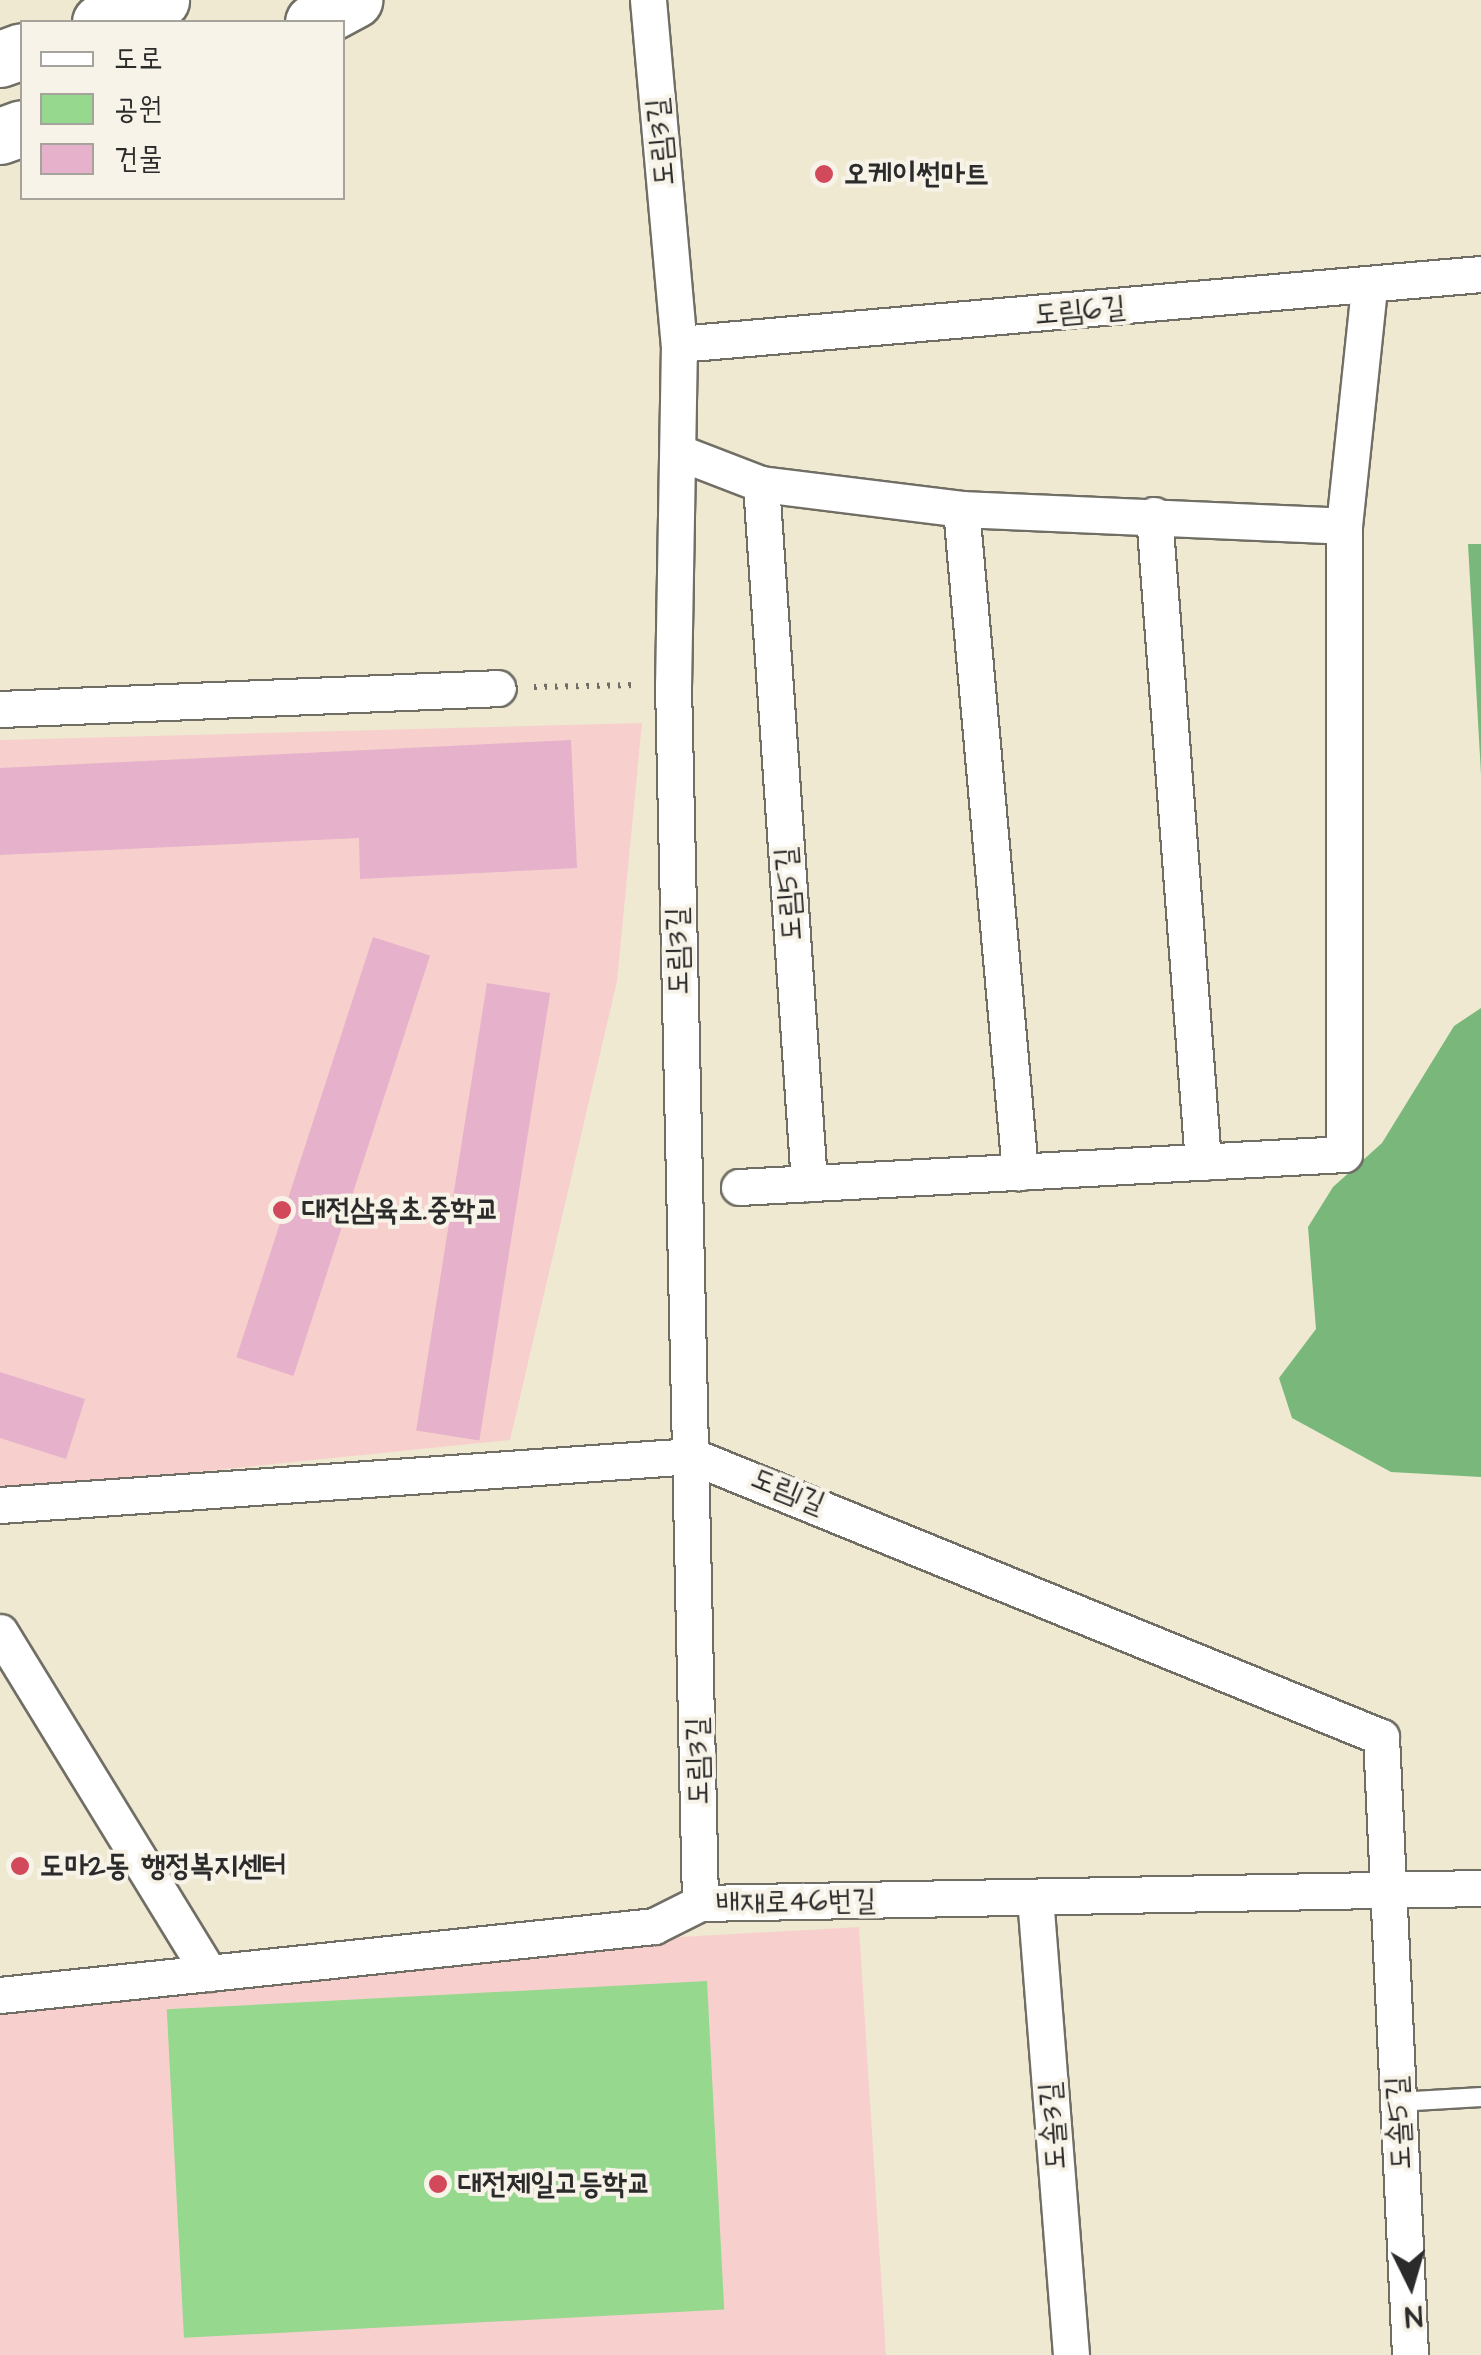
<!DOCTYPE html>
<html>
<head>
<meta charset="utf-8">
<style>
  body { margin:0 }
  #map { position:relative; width:1481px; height:2355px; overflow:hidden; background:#efe9d1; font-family:"Architects Daughter","Poor Story",sans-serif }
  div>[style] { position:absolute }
  .built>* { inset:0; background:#f7d0ce }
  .green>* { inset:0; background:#97d88f; transform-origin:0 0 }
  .forest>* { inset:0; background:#79b87a }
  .building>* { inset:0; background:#e6b1ca; transform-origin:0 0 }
  .path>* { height:6px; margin-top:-3px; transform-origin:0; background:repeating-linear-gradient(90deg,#706e65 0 2.5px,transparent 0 10.5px) }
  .roads { filter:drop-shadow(2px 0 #706e65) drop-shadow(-2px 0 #706e65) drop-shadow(0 2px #706e65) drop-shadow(0 -2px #706e65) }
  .service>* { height:18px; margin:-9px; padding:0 9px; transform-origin:9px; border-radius:9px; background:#fff }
  .minor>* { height:35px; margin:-17.5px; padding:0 17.5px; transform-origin:17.5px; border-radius:17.5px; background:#fff }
  .primary>* { height:55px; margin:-27.5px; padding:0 27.5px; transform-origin:27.5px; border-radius:27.5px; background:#fff }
  .dots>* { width:28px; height:28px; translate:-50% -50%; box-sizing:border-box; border:5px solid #f7f3e8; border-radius:50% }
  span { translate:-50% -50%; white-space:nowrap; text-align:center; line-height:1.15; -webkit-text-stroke:8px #f7f3e8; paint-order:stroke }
  .street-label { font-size:30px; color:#2b2b2b }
  .poi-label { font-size:30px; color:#2b2b2b; font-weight:700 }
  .left { translate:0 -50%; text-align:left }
  .legend { position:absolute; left:20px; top:20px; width:325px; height:180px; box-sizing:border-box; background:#f7f3e8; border:2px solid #a5a39c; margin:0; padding:12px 18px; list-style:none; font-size:30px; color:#2b2b2b }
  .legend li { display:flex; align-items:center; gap:20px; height:50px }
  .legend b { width:50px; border:2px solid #a5a39c }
  .north { position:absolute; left:1361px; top:2235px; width:100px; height:100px; -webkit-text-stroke:8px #f7f3e8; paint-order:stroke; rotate:175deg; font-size:28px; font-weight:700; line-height:40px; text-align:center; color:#2b2b2b }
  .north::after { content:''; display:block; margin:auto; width:35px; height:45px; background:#2b2b2b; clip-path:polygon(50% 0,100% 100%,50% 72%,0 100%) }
</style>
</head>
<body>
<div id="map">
  <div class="built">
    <div style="clip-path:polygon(642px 723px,617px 981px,510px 1440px,0 1492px,0 740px)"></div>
    <div style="clip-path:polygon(859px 1927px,886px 2355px,0 2355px,0 2013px,236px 1962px)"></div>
  </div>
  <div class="green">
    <div style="left:707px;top:1981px;width:329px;height:541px;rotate:87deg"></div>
  </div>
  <div class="forest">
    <div style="clip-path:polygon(1468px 544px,1481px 544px,1481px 774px)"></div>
    <div style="clip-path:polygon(1481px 1008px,1481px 1477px,1391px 1472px,1292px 1418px,1279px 1378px,1316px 1329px,1308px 1227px,1333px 1187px,1382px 1143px,1454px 1026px)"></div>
  </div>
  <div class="building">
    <div style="clip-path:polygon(571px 740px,577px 868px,360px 879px,359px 838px,0 855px,0 768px)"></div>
    <div style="left:373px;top:937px;width:60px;height:442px;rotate:18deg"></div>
    <div style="left:487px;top:983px;width:64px;height:453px;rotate:9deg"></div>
    <div style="clip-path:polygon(0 1372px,85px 1399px,66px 1459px,0 1438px)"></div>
  </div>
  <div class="path">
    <div style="left:534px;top:687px;width:103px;rotate:-1.1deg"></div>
  </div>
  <div class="roads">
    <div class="service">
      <div style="left:1398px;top:2102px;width:83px;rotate:-3.4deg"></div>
    </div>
    <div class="minor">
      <div style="left:648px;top:0;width:345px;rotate:84.9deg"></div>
      <div style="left:679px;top:344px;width:340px;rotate:91deg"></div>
      <div style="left:673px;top:684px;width:1219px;rotate:88.73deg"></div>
      <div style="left:679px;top:344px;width:805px;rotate:-4.99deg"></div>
      <div style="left:678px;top:452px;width:89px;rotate:21.1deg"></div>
      <div style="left:761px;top:484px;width:202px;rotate:7.1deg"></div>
      <div style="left:961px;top:509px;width:383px;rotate:2.5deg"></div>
      <div style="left:761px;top:484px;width:701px;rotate:86.07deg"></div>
      <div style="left:961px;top:509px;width:666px;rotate:84.91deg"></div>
      <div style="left:1154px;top:515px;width:649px;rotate:85.67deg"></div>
      <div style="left:0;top:709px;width:498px;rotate:-2.4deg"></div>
      <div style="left:739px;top:1187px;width:606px;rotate:-3.12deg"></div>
      <div style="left:1344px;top:1154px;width:628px;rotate:-90deg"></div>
      <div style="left:1344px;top:526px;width:240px;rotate:-84deg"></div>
      <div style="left:0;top:1505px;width:694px;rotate:-4.05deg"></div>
      <div style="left:692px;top:1456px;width:744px;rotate:22.19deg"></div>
      <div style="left:1381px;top:1737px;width:619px;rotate:87.31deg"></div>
      <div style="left:0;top:1632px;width:400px;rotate:58.5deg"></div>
      <div style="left:1035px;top:1897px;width:459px;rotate:85.5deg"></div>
      <div style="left:0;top:1995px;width:658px;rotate:-6.02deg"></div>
      <div style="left:654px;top:1926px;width:51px;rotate:-26.6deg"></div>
      <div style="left:700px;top:1903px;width:781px;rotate:-1.1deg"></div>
    </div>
    <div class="primary">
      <div style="left:100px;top:22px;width:65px;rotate:-19.8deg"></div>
      <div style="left:313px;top:22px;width:47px;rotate:-28.2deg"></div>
      <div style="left:0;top:59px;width:23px;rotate:-20deg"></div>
      <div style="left:0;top:136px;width:23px;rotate:-20deg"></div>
    </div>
  </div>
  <div class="dots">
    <div style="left:824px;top:174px;background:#d1495b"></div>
    <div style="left:282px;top:1210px;background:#d1495b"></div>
    <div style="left:20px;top:1866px;background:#d1495b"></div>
    <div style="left:438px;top:2184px;background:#d1495b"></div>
  </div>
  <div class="street-label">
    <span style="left:661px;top:142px;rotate:-95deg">도림3길</span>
    <span style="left:1080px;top:311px;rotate:-5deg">도림6길</span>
    <span style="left:789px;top:894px;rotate:-94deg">도림5길</span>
    <span style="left:678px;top:951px;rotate:-91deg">도림3길</span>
    <span style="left:788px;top:1491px;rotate:22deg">도림1길</span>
    <span style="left:698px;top:1761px;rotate:-91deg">도림3길</span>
    <span style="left:796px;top:1902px;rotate:-1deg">배재로46번길</span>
    <span style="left:1399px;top:2123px;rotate:-93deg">도솔5길</span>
    <span style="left:1053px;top:2126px;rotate:-94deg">도솔3길</span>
  </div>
  <div class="poi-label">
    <span class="left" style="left:844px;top:174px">오케이썬마트</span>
    <span class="left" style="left:302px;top:1210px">대전삼육초.중학교</span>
    <span class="left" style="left:40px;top:1866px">도마2동 행정복지센터</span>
    <span class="left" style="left:458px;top:2184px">대전제일고등학교</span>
  </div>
  <ul class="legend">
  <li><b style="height:12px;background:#fff"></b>도로</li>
  <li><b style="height:28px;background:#97d88f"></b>공원</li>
  <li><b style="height:28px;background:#e6b1ca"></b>건물</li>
  </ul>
  <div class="north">N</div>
</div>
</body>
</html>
